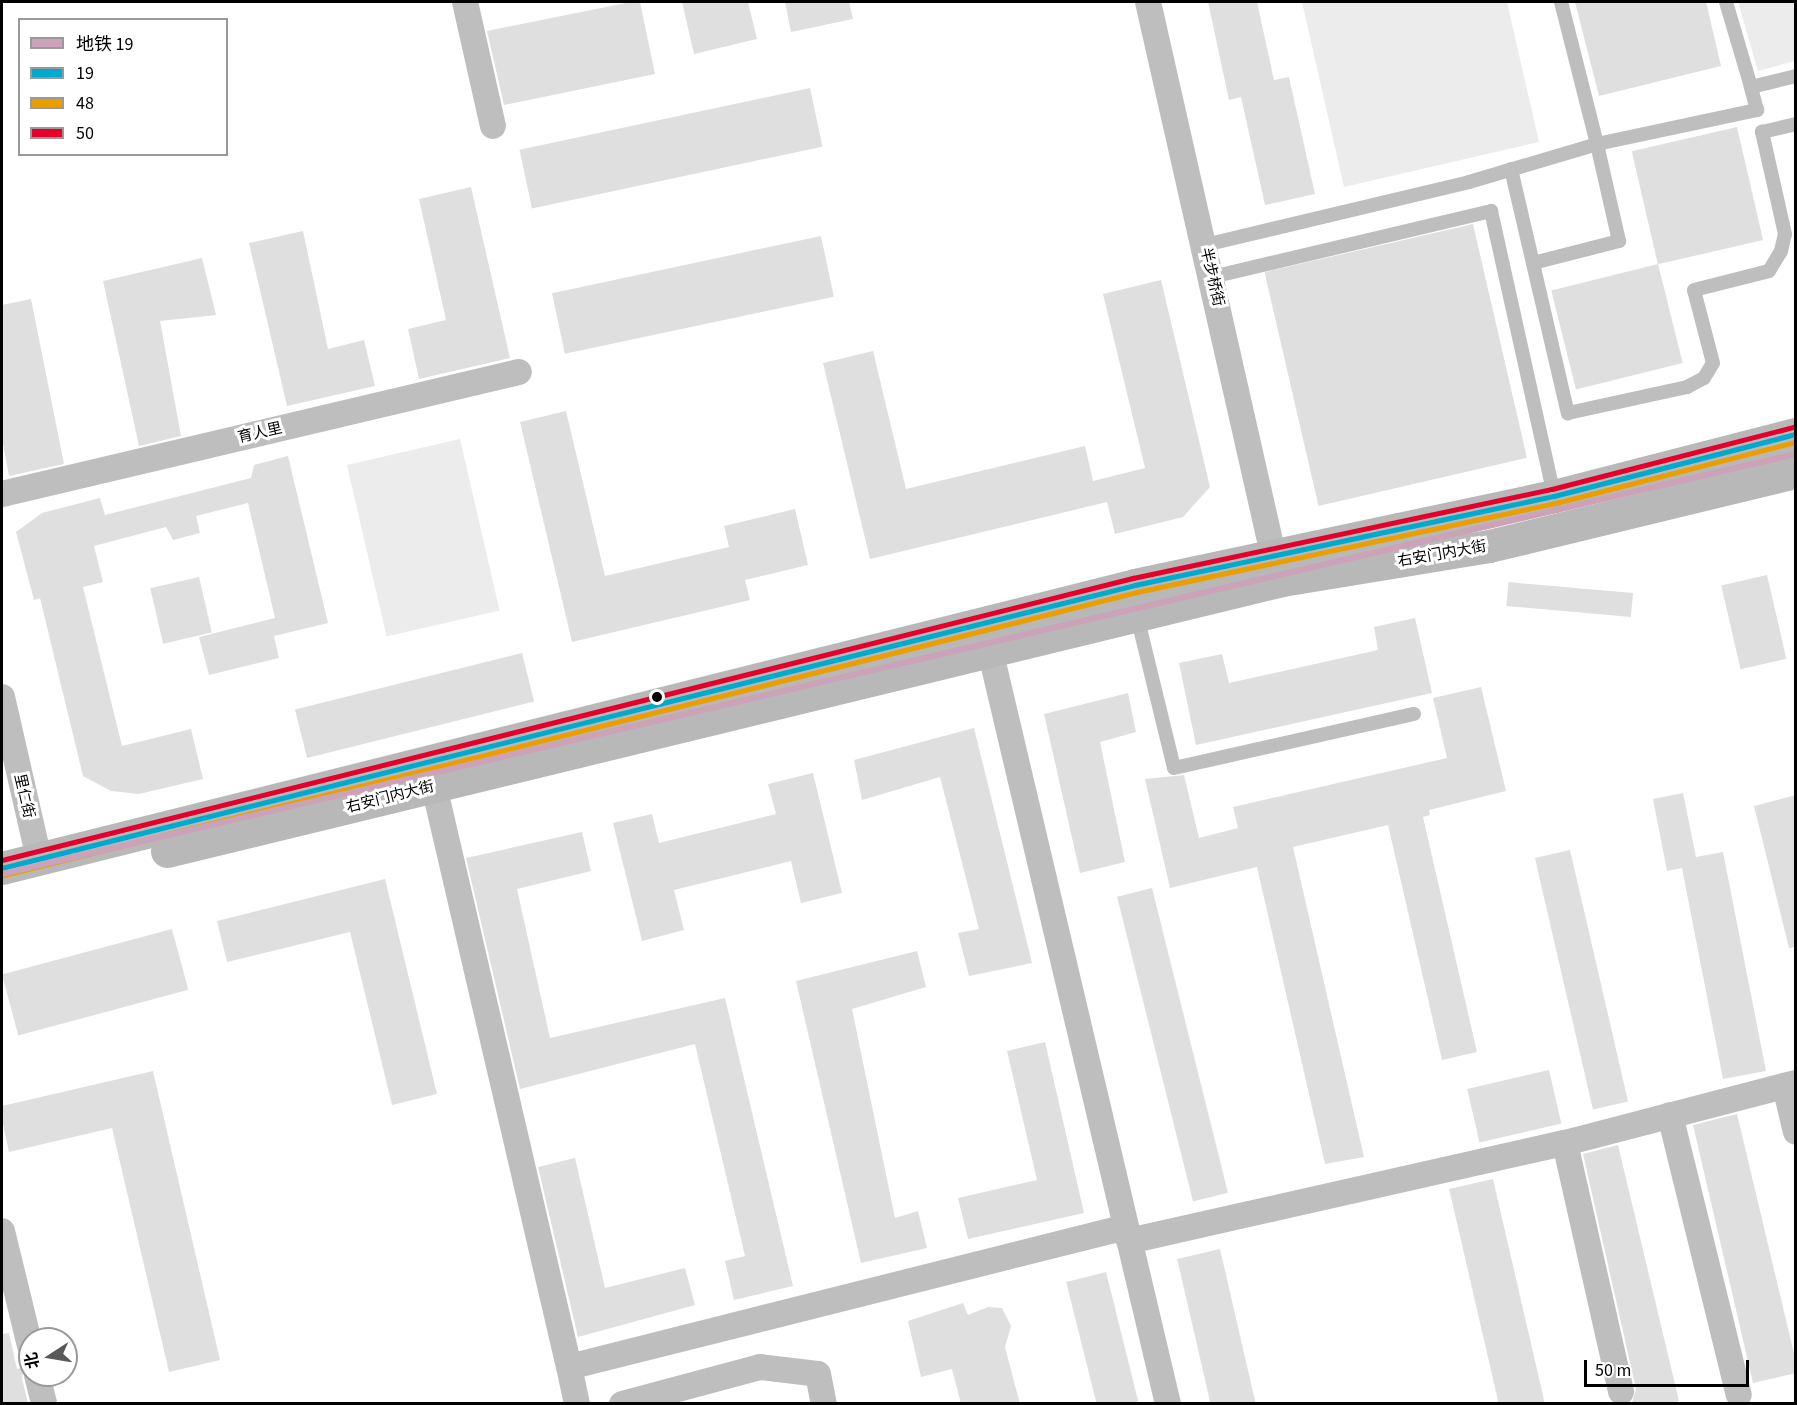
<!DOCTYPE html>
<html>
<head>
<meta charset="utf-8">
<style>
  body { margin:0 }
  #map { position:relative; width:1797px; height:1405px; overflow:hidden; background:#fff; font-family:"Source Sans 3","Noto Sans SC",sans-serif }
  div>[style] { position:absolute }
  .green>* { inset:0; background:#ececec; transform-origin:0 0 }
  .building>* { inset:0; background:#dfdfdf; transform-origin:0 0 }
  .service>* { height:14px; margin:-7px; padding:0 7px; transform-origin:7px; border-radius:7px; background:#bebebe }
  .minor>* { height:26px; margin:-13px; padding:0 13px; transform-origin:13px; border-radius:13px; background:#bebebe }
  .secondary>* { height:33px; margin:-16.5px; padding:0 16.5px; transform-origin:16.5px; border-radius:16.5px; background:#b8b8b8 }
  .bus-1>* { height:4.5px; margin:-2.25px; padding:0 2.25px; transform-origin:2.25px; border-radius:2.25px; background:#00a9ce }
  .bus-2>* { height:4.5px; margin:-2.25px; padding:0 2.25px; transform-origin:2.25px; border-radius:2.25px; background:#eb9e00 }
  .bus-3>* { height:4.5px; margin:-2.25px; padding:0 2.25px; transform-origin:2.25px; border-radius:2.25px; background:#e4002b }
  .metro-1>* { height:6px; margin:-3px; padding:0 3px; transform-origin:3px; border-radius:3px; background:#cba2b7 }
  .dots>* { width:16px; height:16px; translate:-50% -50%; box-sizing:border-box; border:3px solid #fff; border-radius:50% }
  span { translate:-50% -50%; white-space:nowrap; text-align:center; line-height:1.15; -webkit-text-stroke:6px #fff; paint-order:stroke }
  .street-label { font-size:15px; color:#000 }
  .frame { position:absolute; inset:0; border:3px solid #000; pointer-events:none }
  .legend { position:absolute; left:18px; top:18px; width:210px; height:138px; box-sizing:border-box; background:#fff; border:2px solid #999; margin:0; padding:8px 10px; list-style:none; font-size:18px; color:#000 }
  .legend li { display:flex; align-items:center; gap:12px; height:30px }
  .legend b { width:30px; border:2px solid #999 }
  .north { position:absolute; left:18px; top:1327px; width:60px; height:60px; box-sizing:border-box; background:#fff; border:2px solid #999; border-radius:50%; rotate:258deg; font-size:16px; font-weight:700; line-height:24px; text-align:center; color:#000 }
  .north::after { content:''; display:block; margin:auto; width:21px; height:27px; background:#595959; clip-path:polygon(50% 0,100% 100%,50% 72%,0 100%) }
  .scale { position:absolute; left:1584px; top:1360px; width:165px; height:27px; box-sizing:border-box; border:3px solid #000; border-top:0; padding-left:8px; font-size:18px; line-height:21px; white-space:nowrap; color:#000; -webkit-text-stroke:4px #fff; paint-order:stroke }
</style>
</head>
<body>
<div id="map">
  <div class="green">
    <div style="clip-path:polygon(1302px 2px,1507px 2px,1539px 142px,1344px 187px)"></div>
    <div style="clip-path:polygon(1738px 2px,1795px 2px,1795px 61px,1758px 71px)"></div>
    <div style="left:460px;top:439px;width:176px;height:116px;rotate:77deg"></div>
  </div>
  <div class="building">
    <div style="clip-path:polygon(631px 2px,640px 2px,655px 74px,504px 105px,487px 31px)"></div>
    <div style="clip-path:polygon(682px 2px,748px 2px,757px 39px,694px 54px)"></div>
    <div style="clip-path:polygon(785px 2px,849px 2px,853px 19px,791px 32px)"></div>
    <div style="clip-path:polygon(1208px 2px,1257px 2px,1274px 80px,1289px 77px,1315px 194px,1265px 205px,1241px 97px,1229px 100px)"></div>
    <div style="clip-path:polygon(1575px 2px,1706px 2px,1721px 66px,1599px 96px)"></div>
    <div style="left:810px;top:88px;width:60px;height:297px;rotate:78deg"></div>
    <div style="left:1737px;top:127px;width:116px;height:108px;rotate:77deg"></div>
    <div style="clip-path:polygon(471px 187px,510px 358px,419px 379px,408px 329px,446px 320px,419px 199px)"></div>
    <div style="left:1473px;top:224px;width:240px;height:214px;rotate:77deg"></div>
    <div style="clip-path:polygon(303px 231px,328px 349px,364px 340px,375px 386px,287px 406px,249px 243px)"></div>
    <div style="left:821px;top:236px;width:62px;height:275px;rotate:78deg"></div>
    <div style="clip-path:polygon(202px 258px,216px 315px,160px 321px,181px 436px,139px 446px,103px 281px)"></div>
    <div style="left:1658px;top:264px;width:102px;height:110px;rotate:76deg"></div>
    <div style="clip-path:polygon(1161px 280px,1210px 487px,1183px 517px,1115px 534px,1107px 502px,870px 559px,823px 363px,873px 351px,906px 489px,1085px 446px,1093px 481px,1145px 468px,1103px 294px)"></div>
    <div style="clip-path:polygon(31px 299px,64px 464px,9px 476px,2px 438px,2px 305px)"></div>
    <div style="clip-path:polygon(566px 411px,605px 576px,729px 547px,724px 526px,795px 509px,808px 565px,745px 580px,750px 600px,572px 642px,520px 422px)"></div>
    <div style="clip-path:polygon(288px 456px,328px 623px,274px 636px,279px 658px,209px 675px,199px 637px,275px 618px,248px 503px,196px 516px,200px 533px,173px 540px,166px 527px,94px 546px,103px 582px,83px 587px,122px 746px,191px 729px,203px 779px,139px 794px,111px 791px,83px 776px,40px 598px,34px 600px,16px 532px,42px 513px,100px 498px,105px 515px,251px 478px,254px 465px)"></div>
    <div style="left:1767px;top:575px;width:86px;height:47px;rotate:77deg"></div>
    <div style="left:199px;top:577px;width:57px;height:50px;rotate:77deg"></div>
    <div style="left:1633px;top:593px;width:24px;height:125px;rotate:95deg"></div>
    <div style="clip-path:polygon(1415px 618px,1432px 693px,1196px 745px,1179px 663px,1222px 654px,1229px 683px,1378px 650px,1374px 627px)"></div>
    <div style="left:522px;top:653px;width:50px;height:234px;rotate:76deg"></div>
    <div style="clip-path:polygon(1481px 687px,1506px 791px,1429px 810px,1430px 815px,1423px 817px,1477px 1052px,1442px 1060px,1388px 825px,1293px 847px,1364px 1157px,1325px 1164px,1257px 867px,1170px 888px,1145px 779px,1184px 775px,1199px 838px,1238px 828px,1233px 807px,1447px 758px,1433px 698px)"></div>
    <div style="clip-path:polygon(1128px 693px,1136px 732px,1100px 742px,1125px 862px,1080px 873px,1044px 714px)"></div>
    <div style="clip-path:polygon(974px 728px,1032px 963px,969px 976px,958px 933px,979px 929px,940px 777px,862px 800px,854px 760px)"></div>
    <div style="clip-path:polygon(813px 773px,842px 893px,801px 903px,791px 861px,674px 890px,684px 930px,642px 941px,613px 823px,652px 814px,659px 843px,776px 814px,768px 784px)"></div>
    <div style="clip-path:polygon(1683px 793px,1696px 857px,1723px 852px,1766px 1071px,1723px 1079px,1682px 868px,1667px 871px,1653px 799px)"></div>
    <div style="clip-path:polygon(1796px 795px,1796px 947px,1789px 948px,1754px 806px)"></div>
    <div style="clip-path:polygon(582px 832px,591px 871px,517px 889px,550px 1038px,725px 998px,793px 1286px,734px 1300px,725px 1261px,745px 1256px,695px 1044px,520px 1089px,466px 858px)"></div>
    <div style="left:1570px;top:850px;width:258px;height:36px;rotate:77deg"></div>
    <div style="clip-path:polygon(385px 879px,437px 1094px,392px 1105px,350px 932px,227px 962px,217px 921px)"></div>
    <div style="left:1152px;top:888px;width:314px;height:36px;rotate:76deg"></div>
    <div style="left:172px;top:929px;width:63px;height:176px;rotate:75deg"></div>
    <div style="clip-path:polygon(917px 951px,926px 987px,852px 1009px,895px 1218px,918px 1211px,927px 1248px,861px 1263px,796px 981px)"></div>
    <div style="clip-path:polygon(1045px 1042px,1084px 1213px,968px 1239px,958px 1198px,1037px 1180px,1007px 1051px)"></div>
    <div style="left:1549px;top:1070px;width:55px;height:84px;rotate:77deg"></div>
    <div style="clip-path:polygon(153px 1071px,220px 1360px,169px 1372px,112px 1128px,9px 1152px,2px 1119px,2px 1106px)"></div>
    <div style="clip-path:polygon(1737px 1114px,1796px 1362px,1796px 1373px,1753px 1383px,1693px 1125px)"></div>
    <div style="clip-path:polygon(1618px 1145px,1679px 1401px,1669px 1404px,1632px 1403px,1636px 1389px,1583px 1154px)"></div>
    <div style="clip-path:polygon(575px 1158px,605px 1288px,685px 1268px,695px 1305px,578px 1337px,538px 1167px)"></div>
    <div style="left:1493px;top:1179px;width:231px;height:45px;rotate:77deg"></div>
    <div style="left:1220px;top:1249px;width:159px;height:44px;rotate:77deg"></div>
    <div style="left:1106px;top:1272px;width:136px;height:41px;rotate:76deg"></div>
    <div style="clip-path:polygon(963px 1303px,968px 1315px,988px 1307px,1002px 1308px,1011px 1326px,1005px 1347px,1020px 1404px,961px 1404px,952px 1369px,921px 1377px,908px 1321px)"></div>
    <div style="clip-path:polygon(9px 1333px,17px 1369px,25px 1367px,22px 1378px,28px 1404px,2px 1404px,2px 1334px)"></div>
  </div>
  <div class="service">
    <div style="left:1726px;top:2px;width:89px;rotate:73.6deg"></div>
    <div style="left:1751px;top:87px;width:46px;rotate:-13.7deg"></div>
    <div style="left:1511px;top:169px;width:251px;rotate:76.9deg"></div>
    <div style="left:1568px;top:413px;width:122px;rotate:-12.3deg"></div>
    <div style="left:1687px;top:387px;width:19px;rotate:-28deg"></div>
    <div style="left:1704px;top:378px;width:17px;rotate:-59deg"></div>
    <div style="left:1713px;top:363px;width:75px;rotate:-104.6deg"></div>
    <div style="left:1694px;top:290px;width:77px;rotate:-14.2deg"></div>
    <div style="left:1769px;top:271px;width:23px;rotate:-59deg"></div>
    <div style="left:1781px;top:251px;width:17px;rotate:-77deg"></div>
    <div style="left:1785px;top:234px;width:105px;rotate:-102.7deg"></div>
    <div style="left:1762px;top:132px;width:35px;rotate:-13deg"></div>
    <div style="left:1205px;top:245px;width:271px;rotate:-13.4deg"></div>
    <div style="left:1469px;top:182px;width:134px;rotate:-16.5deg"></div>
    <div style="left:1597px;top:144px;width:146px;rotate:-104.2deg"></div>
    <div style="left:1533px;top:263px;width:89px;rotate:-14.3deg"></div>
    <div style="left:1619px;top:241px;width:99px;rotate:-102.8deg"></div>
    <div style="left:1597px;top:144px;width:164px;rotate:-12deg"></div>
    <div style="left:1757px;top:110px;width:24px;rotate:-105deg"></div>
    <div style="left:1212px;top:277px;width:287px;rotate:-13.3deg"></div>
    <div style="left:1491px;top:211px;width:291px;rotate:77.5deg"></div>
    <div style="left:1137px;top:616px;width:156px;rotate:76.3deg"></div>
    <div style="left:1174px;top:768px;width:246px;rotate:-12.7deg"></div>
  </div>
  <div class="minor">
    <div style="left:465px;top:2px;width:127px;rotate:77.3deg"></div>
    <div style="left:1148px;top:2px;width:566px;rotate:77.24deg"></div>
    <div style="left:2px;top:494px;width:531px;rotate:-13.28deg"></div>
    <div style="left:990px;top:650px;width:775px;rotate:76.72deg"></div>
    <div style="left:2px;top:697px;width:166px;rotate:77.1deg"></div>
    <div style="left:434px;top:786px;width:596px;rotate:76.92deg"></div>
    <div style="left:1785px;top:1086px;width:47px;rotate:76.6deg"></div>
    <div style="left:1670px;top:1115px;width:288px;rotate:76.2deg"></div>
    <div style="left:1565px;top:1143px;width:255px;rotate:77.3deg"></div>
    <div style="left:2px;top:1231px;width:118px;rotate:76.3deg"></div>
    <div style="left:1129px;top:1241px;width:447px;rotate:-12.7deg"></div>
    <div style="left:1565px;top:1143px;width:239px;rotate:-14.6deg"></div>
    <div style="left:37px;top:1375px;width:30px;rotate:76deg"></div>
    <div style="left:577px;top:1404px;width:38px;rotate:-102deg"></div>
    <div style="left:569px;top:1367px;width:574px;rotate:-14.11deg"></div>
    <div style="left:622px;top:1404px;width:143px;rotate:-15deg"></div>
    <div style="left:760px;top:1367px;width:58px;rotate:6.9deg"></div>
    <div style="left:818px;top:1374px;width:31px;rotate:79deg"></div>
  </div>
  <div class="secondary">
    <div style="left:167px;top:851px;width:1147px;rotate:-13.66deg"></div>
    <div style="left:1282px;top:580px;width:210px;rotate:-9.3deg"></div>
    <div style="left:1489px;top:546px;width:316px;rotate:-13.6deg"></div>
    <div style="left:2px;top:868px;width:1168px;rotate:-14.02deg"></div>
    <div style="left:1135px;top:585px;width:428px;rotate:-12deg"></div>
    <div style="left:1554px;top:496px;width:250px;rotate:-14.4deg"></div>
  </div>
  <div class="bus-1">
    <div style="left:2px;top:868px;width:1168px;rotate:-14.02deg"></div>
    <div style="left:1135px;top:585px;width:428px;rotate:-12deg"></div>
    <div style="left:1554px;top:496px;width:250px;rotate:-14.4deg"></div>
  </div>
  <div class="bus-2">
    <div style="left:4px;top:875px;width:1168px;rotate:-14.02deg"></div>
    <div style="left:1137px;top:592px;width:428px;rotate:-12deg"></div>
    <div style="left:1556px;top:503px;width:248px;rotate:-14.3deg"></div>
  </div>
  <div class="bus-3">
    <div style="left:2px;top:860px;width:1166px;rotate:-14deg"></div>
    <div style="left:1133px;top:578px;width:428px;rotate:-12deg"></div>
    <div style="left:1552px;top:489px;width:250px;rotate:-14.4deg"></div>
  </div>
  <div class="metro-1">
    <div style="left:2px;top:874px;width:1843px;rotate:-13.18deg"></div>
  </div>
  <div class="dots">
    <div style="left:657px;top:697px;background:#000"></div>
  </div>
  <div class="street-label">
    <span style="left:1212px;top:277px;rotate:77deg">半步桥街</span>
    <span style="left:260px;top:433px;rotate:-13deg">育人里</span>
    <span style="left:1442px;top:554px;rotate:-10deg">右安门内大街</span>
    <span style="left:24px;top:796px;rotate:77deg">里仁街</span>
    <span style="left:390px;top:797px;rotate:-14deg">右安门内大街</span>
  </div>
  <div class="frame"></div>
  <ul class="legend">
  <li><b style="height:8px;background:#cba2b7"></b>地铁 19</li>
  <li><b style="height:8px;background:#00a9ce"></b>19</li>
  <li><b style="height:8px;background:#eb9e00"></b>48</li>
  <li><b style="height:8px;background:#e4002b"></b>50</li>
  </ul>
  <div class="north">北</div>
  <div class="scale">50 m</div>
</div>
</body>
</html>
